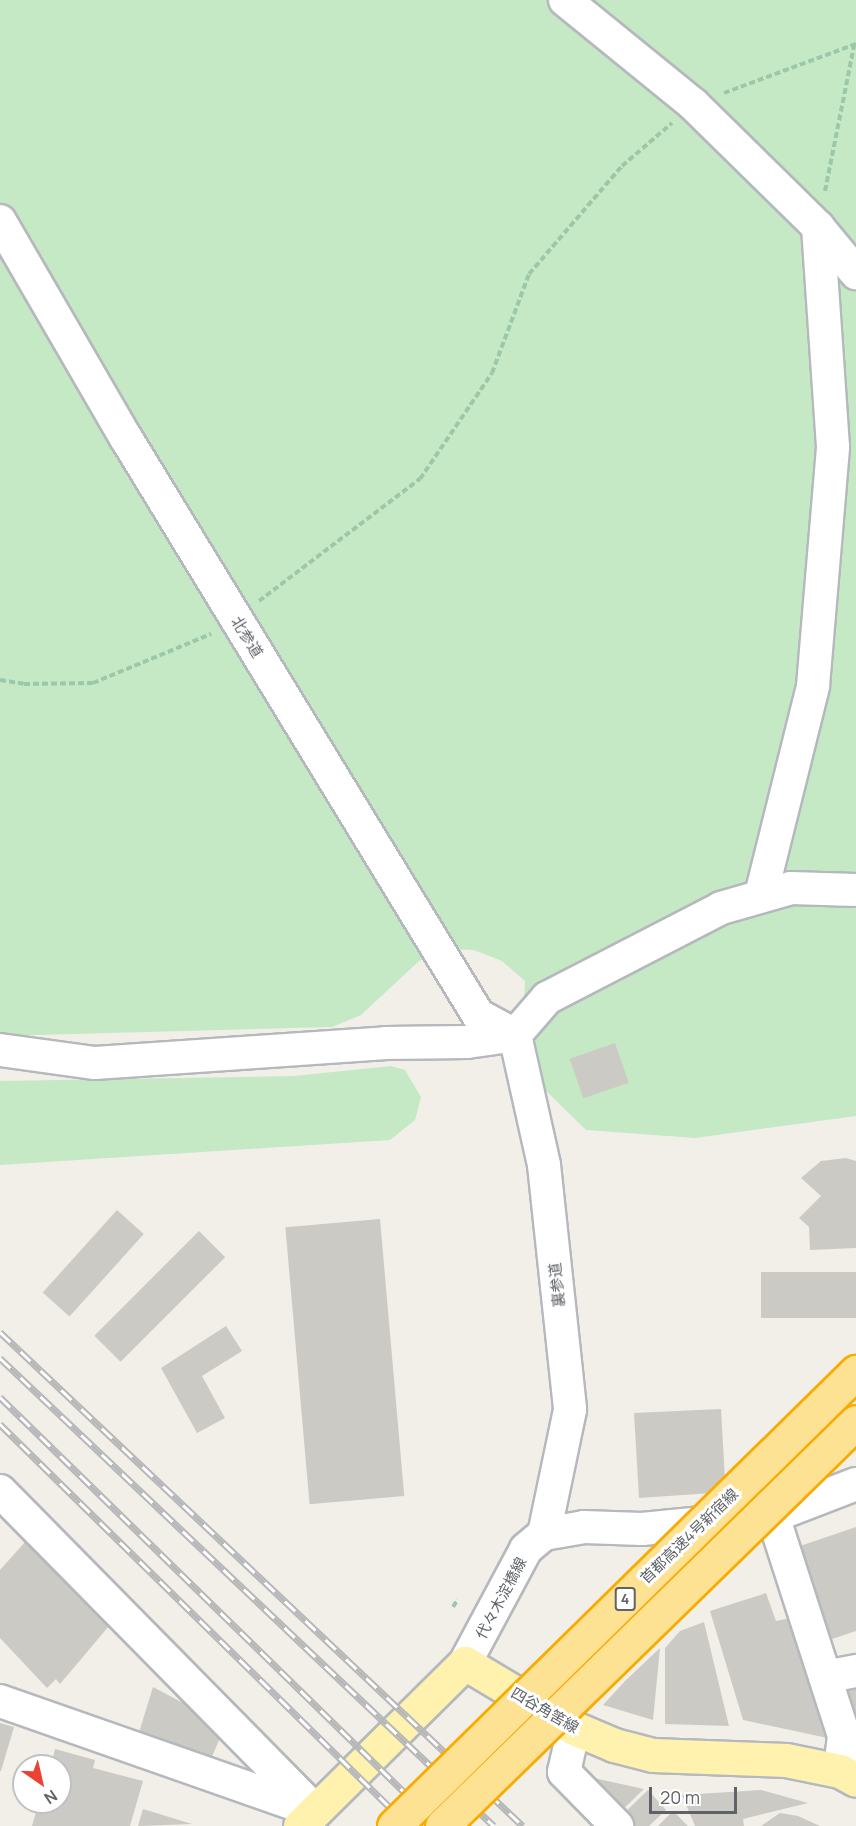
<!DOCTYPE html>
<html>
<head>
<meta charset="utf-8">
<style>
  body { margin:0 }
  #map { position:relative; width:856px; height:1826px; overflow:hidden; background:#f1efe8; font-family:Manrope,"Noto Sans JP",sans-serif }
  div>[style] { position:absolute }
  .green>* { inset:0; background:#c5e8c5 }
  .building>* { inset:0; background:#cccac5; transform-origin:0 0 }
  .path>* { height:4px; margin-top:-2px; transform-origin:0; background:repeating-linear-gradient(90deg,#9cc7a9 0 6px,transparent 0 9px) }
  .roads { filter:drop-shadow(2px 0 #b5b8bc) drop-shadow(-2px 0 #b5b8bc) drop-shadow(0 2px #b5b8bc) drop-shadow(0 -2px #b5b8bc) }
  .minor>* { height:32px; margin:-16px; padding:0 16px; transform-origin:16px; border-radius:16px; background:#fff }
  .major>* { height:33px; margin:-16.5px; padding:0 16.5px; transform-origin:16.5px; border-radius:16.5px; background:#fff2af }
  .rail>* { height:7px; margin-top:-3.5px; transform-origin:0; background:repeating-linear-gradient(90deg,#fff 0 14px,#b6b7b8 0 28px); box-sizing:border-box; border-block:2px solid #b6b7b8 }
  .bridges { filter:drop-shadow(2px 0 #f9ab00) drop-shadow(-2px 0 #f9ab00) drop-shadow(0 2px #f9ab00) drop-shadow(0 -2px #f9ab00) }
  .highway-bridge>* { height:33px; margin:-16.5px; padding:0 16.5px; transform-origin:16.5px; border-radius:16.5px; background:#fde293 }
  span { translate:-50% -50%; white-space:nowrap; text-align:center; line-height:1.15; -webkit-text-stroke:6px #fff; paint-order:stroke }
  .shield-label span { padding:2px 4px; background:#fff; border:2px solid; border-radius:4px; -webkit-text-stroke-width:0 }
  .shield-label { font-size:14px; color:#5f6368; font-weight:700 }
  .street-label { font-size:15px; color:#5f6368 }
  .north { position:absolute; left:12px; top:1754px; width:60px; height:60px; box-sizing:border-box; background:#fff; border:2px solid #bfc1c3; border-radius:50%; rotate:146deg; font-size:16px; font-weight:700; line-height:24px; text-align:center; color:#5f6368 }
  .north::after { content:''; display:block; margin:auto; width:21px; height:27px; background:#ea4335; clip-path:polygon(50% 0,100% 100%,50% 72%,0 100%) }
  .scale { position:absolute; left:649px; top:1787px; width:88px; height:27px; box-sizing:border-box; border:3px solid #5f6368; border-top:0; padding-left:8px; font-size:18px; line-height:21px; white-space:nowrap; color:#5f6368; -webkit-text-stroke:4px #fff; paint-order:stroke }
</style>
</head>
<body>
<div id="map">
  <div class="green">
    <div style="clip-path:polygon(0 0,856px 0,856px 1116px,695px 1138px,586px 1130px,534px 1079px,523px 1026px,525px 981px,502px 961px,474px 950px,453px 949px,419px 961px,361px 1015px,332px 1027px,0 1036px)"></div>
    <div style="clip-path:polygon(391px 1066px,405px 1070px,421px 1097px,415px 1120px,390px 1140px,0 1165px,0 1081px,294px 1076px)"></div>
  </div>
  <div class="building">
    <div style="left:615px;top:1043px;width:42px;height:48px;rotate:71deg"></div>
    <div style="clip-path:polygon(846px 1158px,856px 1161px,856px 1248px,810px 1250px,809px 1227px,799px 1218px,821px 1196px,801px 1178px,821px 1161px)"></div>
    <div style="left:117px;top:1210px;width:36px;height:111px;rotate:42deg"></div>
    <div style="left:380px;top:1219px;width:278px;height:95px;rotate:85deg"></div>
    <div style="left:199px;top:1231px;width:37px;height:148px;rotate:45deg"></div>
    <div style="left:761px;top:1272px;width:95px;height:46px"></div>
    <div style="clip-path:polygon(226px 1326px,242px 1351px,202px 1376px,225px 1418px,197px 1433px,161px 1368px)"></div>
    <div style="clip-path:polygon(721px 1409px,725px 1480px,712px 1493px,639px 1498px,634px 1413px)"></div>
    <div style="clip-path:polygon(856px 1527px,856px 1631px,832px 1639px,800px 1546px)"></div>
    <div style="clip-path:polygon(25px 1542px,109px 1626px,60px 1684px,56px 1679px,47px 1688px,0 1638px,0 1570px)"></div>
    <div style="clip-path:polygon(766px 1593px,776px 1621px,796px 1617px,837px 1740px,743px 1720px,710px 1611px)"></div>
    <div style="clip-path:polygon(704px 1622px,729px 1726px,665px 1724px,665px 1648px,680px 1631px)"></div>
    <div style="clip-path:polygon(660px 1648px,653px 1720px,603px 1705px,625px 1681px)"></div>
    <div style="clip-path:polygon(856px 1686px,856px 1716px,855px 1716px,844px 1688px)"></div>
    <div style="clip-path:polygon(153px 1687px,200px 1712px,222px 1733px,211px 1759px,137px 1739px)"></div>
    <div style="clip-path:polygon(0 1723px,14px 1727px,1px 1771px,0 1771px)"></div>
    <div style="clip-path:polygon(55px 1749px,95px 1760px,93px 1768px,143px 1781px,130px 1826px,32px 1826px,39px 1802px,60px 1802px,60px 1766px,42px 1766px,43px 1760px,52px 1762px)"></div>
    <div style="clip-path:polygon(580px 1775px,644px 1789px,619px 1813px)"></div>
    <div style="clip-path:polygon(648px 1790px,666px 1810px,649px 1826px,631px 1826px,621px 1816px)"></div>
    <div style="clip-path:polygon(761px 1790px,808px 1803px,743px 1819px,744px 1826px,695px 1826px,682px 1795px)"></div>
    <div style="clip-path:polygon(143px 1809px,192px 1824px,138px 1826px)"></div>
    <div style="clip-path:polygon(673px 1811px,688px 1826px,658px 1826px)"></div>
    <div style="clip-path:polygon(780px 1813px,798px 1816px,820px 1826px,761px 1826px)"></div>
  </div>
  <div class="path">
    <div style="left:724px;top:93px;width:141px;rotate:-20.4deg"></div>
    <div style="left:825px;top:191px;width:148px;rotate:-78.7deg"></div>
    <div style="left:259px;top:601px;width:202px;rotate:-37.2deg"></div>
    <div style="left:420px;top:479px;width:128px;rotate:-55.8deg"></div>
    <div style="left:492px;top:373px;width:106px;rotate:-69.5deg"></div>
    <div style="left:529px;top:274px;width:143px;rotate:-49.3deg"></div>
    <div style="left:622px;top:166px;width:66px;rotate:-40.7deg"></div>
    <div style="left:0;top:680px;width:24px;rotate:9deg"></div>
    <div style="left:24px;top:684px;width:69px;rotate:-0.8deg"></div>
    <div style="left:93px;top:683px;width:128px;rotate:-22.6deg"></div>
    <div style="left:453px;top:1607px;width:9px;rotate:-58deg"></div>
  </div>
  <div class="roads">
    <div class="minor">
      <div style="left:565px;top:0;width:165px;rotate:39.1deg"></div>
      <div style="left:693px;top:104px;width:175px;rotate:44.5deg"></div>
      <div style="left:818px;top:227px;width:60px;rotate:50.4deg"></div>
      <div style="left:0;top:221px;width:251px;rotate:59.9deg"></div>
      <div style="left:126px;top:438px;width:676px;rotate:58.61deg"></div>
      <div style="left:478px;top:1015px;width:42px;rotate:28.4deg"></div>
      <div style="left:761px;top:895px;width:215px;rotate:-76deg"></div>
      <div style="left:813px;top:686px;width:240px;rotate:-85.2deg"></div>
      <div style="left:833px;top:447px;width:221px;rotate:-93.9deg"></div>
      <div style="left:515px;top:1035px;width:133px;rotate:77.4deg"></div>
      <div style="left:544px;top:1165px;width:246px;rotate:83.9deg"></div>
      <div style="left:570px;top:1410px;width:127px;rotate:101.8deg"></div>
      <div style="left:0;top:1050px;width:96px;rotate:7.8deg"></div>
      <div style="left:95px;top:1063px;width:292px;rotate:-3.9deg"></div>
      <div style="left:386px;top:1043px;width:81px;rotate:-0.7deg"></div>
      <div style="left:467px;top:1042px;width:49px;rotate:-8.3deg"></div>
      <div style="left:515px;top:1035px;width:49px;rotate:-49.1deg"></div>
      <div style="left:547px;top:998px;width:196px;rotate:-27.3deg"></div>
      <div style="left:721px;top:908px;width:73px;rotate:-15.9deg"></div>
      <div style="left:791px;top:888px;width:65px;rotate:1.8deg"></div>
      <div style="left:0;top:1491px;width:450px;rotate:45.4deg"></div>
      <div style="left:773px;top:1516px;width:231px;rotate:72.1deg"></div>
      <div style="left:844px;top:1736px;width:35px;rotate:97deg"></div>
      <div style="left:465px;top:1663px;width:129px;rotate:-61.8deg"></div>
      <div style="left:526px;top:1549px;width:23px;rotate:-40deg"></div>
      <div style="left:544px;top:1534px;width:41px;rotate:-9.9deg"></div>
      <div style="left:584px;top:1527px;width:58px;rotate:2deg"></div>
      <div style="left:642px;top:1529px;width:132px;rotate:-5.7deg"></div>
      <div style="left:773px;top:1516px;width:89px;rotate:-21.1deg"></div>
      <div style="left:825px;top:1677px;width:32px;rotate:-11deg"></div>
      <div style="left:0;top:1701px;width:327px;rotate:19.3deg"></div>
      <div style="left:574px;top:1728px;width:45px;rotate:102.8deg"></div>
      <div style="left:564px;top:1772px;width:76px;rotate:45.5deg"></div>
    </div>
    <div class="major">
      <div style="left:300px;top:1826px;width:232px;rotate:-44.7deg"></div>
      <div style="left:465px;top:1663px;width:127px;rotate:30.8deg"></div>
      <div style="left:574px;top:1728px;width:43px;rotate:23deg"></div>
      <div style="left:614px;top:1745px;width:40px;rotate:14.4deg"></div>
      <div style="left:653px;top:1755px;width:133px;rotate:2.2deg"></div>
      <div style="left:786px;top:1760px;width:55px;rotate:11.5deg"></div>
      <div style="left:840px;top:1771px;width:18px;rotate:29deg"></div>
    </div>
  </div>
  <div class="rail">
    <div style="left:0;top:1332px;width:719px;rotate:43.37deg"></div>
    <div style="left:0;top:1358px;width:680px;rotate:43.45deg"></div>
    <div style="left:0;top:1397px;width:614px;rotate:44.34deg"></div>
    <div style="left:0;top:1424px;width:573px;rotate:44.51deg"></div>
  </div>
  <div class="bridges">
    <div class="highway-bridge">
      <div style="left:394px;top:1826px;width:648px;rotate:-44.5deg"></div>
      <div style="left:442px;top:1826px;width:578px;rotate:-44.3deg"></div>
    </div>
  </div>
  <div class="shield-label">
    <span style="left:625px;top:1599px">4</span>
  </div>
  <div class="street-label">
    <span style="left:247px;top:637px;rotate:58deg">北参道</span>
    <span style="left:557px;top:1285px;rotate:-96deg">裏参道</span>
    <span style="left:689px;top:1536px;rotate:-44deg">首都高速4号新宿線</span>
    <span style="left:501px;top:1598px;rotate:-62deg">代々木淀橋線</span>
    <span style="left:545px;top:1710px;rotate:30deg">四谷角筈線</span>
  </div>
  <div class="north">N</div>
  <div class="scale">20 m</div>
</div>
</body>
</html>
